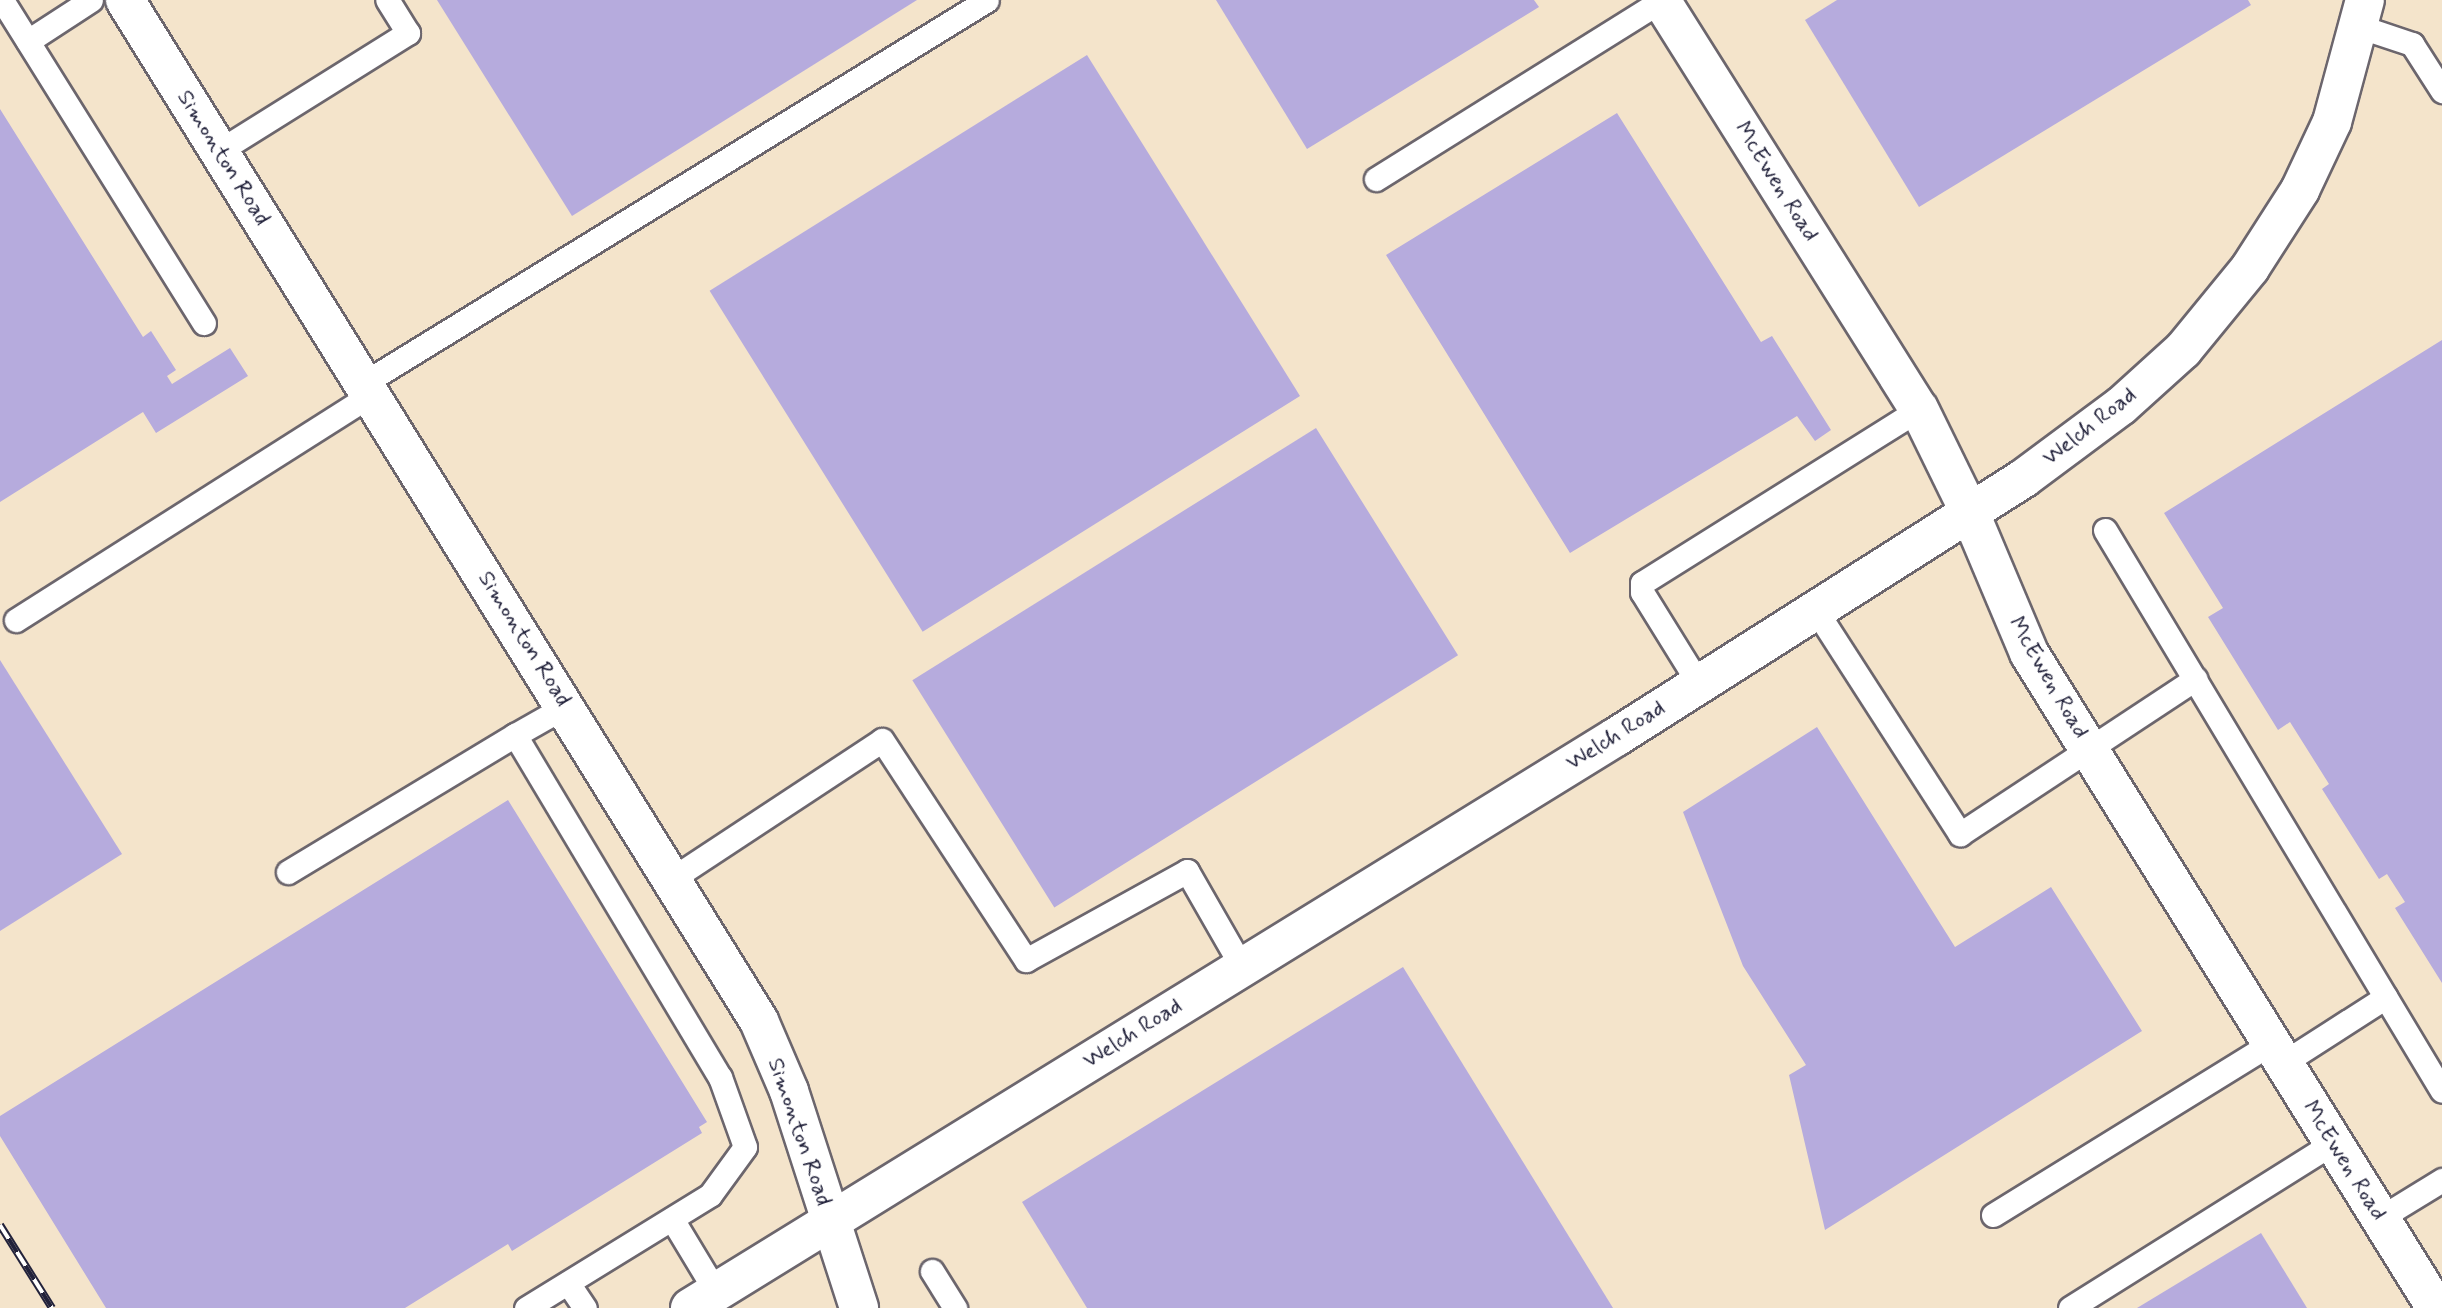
<!DOCTYPE html>
<html>
<head>
<meta charset="utf-8">
<style>
  body { margin:0 }
  #map { position:relative; width:2442px; height:1308px; overflow:hidden; background:#f4e4cb; font-family:Mynerve,sans-serif }
  div>[style] { position:absolute }
  .building>* { inset:0; background:#b6abdd; transform-origin:0 0 }
  .roads { filter:drop-shadow(2px 0 #6c666d) drop-shadow(-2px 0 #6c666d) drop-shadow(0 2px #6c666d) drop-shadow(0 -2px #6c666d) }
  .service>* { height:23px; margin:-11.5px; padding:0 11.5px; transform-origin:11.5px; border-radius:11.5px; background:#fff }
  .minor>* { height:38px; margin:-19px; padding:0 19px; transform-origin:19px; border-radius:19px; background:#fff }
  .tertiary>* { height:38px; margin:-19px; padding:0 19px; transform-origin:19px; border-radius:19px; background:#fff }
  .rail>* { height:8px; margin-top:-4px; transform-origin:0; background:repeating-linear-gradient(90deg,#fff 0 16px,#22223b 0 32px); box-sizing:border-box; border-block:2px solid #22223b }
  span { translate:-50% -50%; white-space:nowrap; text-align:center; line-height:1.15; -webkit-text-stroke:5px #fff; paint-order:stroke }
  .street-label { font-size:23px; color:#22223b }
</style>
</head>
<body>
<div id="map">
  <div class="building">
    <div style="clip-path:polygon(437px 0,917px 0,572px 216px)"></div>
    <div style="clip-path:polygon(1216px 0,1534px 0,1539px 7px,1307px 149px)"></div>
    <div style="clip-path:polygon(1837px 0,2248px 0,2251px 5px,1919px 207px,1805px 20px)"></div>
    <div style="left:1087px;top:55px;width:402px;height:445px;rotate:58deg"></div>
    <div style="clip-path:polygon(0 109px,143px 337px,151px 331px,176px 370px,167px 376px,172px 384px,230px 348px,248px 376px,156px 433px,143px 412px,0 502px)"></div>
    <div style="clip-path:polygon(1617px 113px,1761px 342px,1772px 336px,1831px 430px,1815px 441px,1797px 416px,1570px 553px,1386px 255px)"></div>
    <div style="clip-path:polygon(2442px 340px,2442px 983px,2395px 908px,2405px 902px,2387px 874px,2379px 879px,2322px 789px,2329px 784px,2290px 722px,2278px 730px,2208px 617px,2223px 608px,2164px 513px)"></div>
    <div style="left:1316px;top:428px;width:268px;height:476px;rotate:58deg"></div>
    <div style="clip-path:polygon(0 660px,122px 854px,0 931px)"></div>
    <div style="clip-path:polygon(1817px 727px,1955px 947px,2051px 887px,2142px 1031px,1825px 1230px,1789px 1075px,1806px 1065px,1743px 966px,1683px 812px)"></div>
    <div style="clip-path:polygon(508px 800px,707px 1122px,699px 1127px,702px 1133px,512px 1251px,508px 1244px,405px 1308px,106px 1308px,0 1136px,0 1116px)"></div>
    <div style="clip-path:polygon(1403px 967px,1613px 1308px,1087px 1308px,1022px 1202px)"></div>
    <div style="clip-path:polygon(2261px 1233px,2307px 1308px,2137px 1308px)"></div>
  </div>
  <div class="roads">
    <div class="service">
      <div style="left:2px;top:0;width:381px;rotate:58deg"></div>
      <div style="left:2361px;top:27px;width:54px;rotate:18.4deg"></div>
      <div style="left:2412px;top:44px;width:56px;rotate:57.4deg"></div>
      <div style="left:28px;top:41px;width:75px;rotate:-33.1deg"></div>
      <div style="left:219px;top:151px;width:223px;rotate:-32deg"></div>
      <div style="left:408px;top:33px;width:39px;rotate:-122deg"></div>
      <div style="left:1376px;top:179px;width:338px;rotate:-32deg"></div>
      <div style="left:364px;top:383px;width:731px;rotate:-31.58deg"></div>
      <div style="left:2105px;top:530px;width:654px;rotate:59.01deg"></div>
      <div style="left:1815px;top:609px;width:268px;rotate:57.2deg"></div>
      <div style="left:1960px;top:834px;width:282px;rotate:-33.4deg"></div>
      <div style="left:16px;top:620px;width:420px;rotate:-32.4deg"></div>
      <div style="left:1699px;top:684px;width:108px;rotate:-121.8deg"></div>
      <div style="left:1642px;top:592px;width:9px;rotate:-90deg"></div>
      <div style="left:1642px;top:583px;width:327px;rotate:-32.1deg"></div>
      <div style="left:515px;top:735px;width:59px;rotate:-29.6deg"></div>
      <div style="left:288px;top:872px;width:265px;rotate:-31.1deg"></div>
      <div style="left:515px;top:735px;width:399px;rotate:59.1deg"></div>
      <div style="left:720px;top:1077px;width:74px;rotate:70.3deg"></div>
      <div style="left:745px;top:1147px;width:59px;rotate:126.1deg"></div>
      <div style="left:710px;top:1195px;width:216px;rotate:148.4deg"></div>
      <div style="left:673px;top:878px;width:250px;rotate:-33.4deg"></div>
      <div style="left:882px;top:740px;width:263px;rotate:56.8deg"></div>
      <div style="left:1026px;top:960px;width:184px;rotate:-28.9deg"></div>
      <div style="left:1187px;top:871px;width:111px;rotate:60.2deg"></div>
      <div style="left:2283px;top:1063px;width:122px;rotate:-32.7deg"></div>
      <div style="left:1993px;top:1215px;width:327px;rotate:-31.7deg"></div>
      <div style="left:2380px;top:1218px;width:73px;rotate:-31.5deg"></div>
      <div style="left:672px;top:1219px;width:85px;rotate:58.9deg"></div>
      <div style="left:932px;top:1271px;width:44px;rotate:58.1deg"></div>
      <div style="left:568px;top:1283px;width:30px;rotate:56deg"></div>
      <div style="left:2070px;top:1308px;width:310px;rotate:-32.1deg"></div>
    </div>
    <div class="minor">
      <div style="left:125px;top:0;width:1202px;rotate:58.16deg"></div>
      <div style="left:759px;top:1021px;width:76px;rotate:66.8deg"></div>
      <div style="left:789px;top:1091px;width:228px;rotate:72.1deg"></div>
      <div style="left:1661px;top:0;width:484px;rotate:57.8deg"></div>
      <div style="left:1919px;top:409px;width:116px;rotate:63.9deg"></div>
      <div style="left:1970px;top:513px;width:152px;rotate:67.1deg"></div>
      <div style="left:2029px;top:653px;width:771px;rotate:58.14deg"></div>
    </div>
    <div class="tertiary">
      <div style="left:690px;top:1308px;width:1088px;rotate:-31.66deg"></div>
      <div style="left:1616px;top:737px;width:483px;rotate:-32.4deg"></div>
      <div style="left:2024px;top:478px;width:121px;rotate:-36.6deg"></div>
      <div style="left:2121px;top:406px;width:84px;rotate:-42.1deg"></div>
      <div style="left:2183px;top:350px;width:106px;rotate:-50.7deg"></div>
      <div style="left:2250px;top:268px;width:93px;rotate:-57.3deg"></div>
      <div style="left:2300px;top:190px;width:75px;rotate:-64.8deg"></div>
      <div style="left:2332px;top:122px;width:126px;rotate:-74.9deg"></div>
    </div>
  </div>
  <div class="rail">
    <div style="left:0;top:1225px;width:98px;rotate:57.9deg"></div>
  </div>
  <div class="street-label">
    <span style="left:223px;top:158px;rotate:58deg">Simonton Road</span>
    <span style="left:1776px;top:182px;rotate:58deg">McEwen Road</span>
    <span style="left:2090px;top:427px;rotate:-38deg">Welch Road</span>
    <span style="left:524px;top:639px;rotate:58deg">Simonton Road</span>
    <span style="left:2048px;top:678px;rotate:60deg">McEwen Road</span>
    <span style="left:1616px;top:736px;rotate:-32deg">Welch Road</span>
    <span style="left:1133px;top:1034px;rotate:-32deg">Welch Road</span>
    <span style="left:799px;top:1132px;rotate:71deg">Simonton Road</span>
    <span style="left:2344px;top:1161px;rotate:58deg">McEwen Road</span>
  </div>
</div>
</body>
</html>
